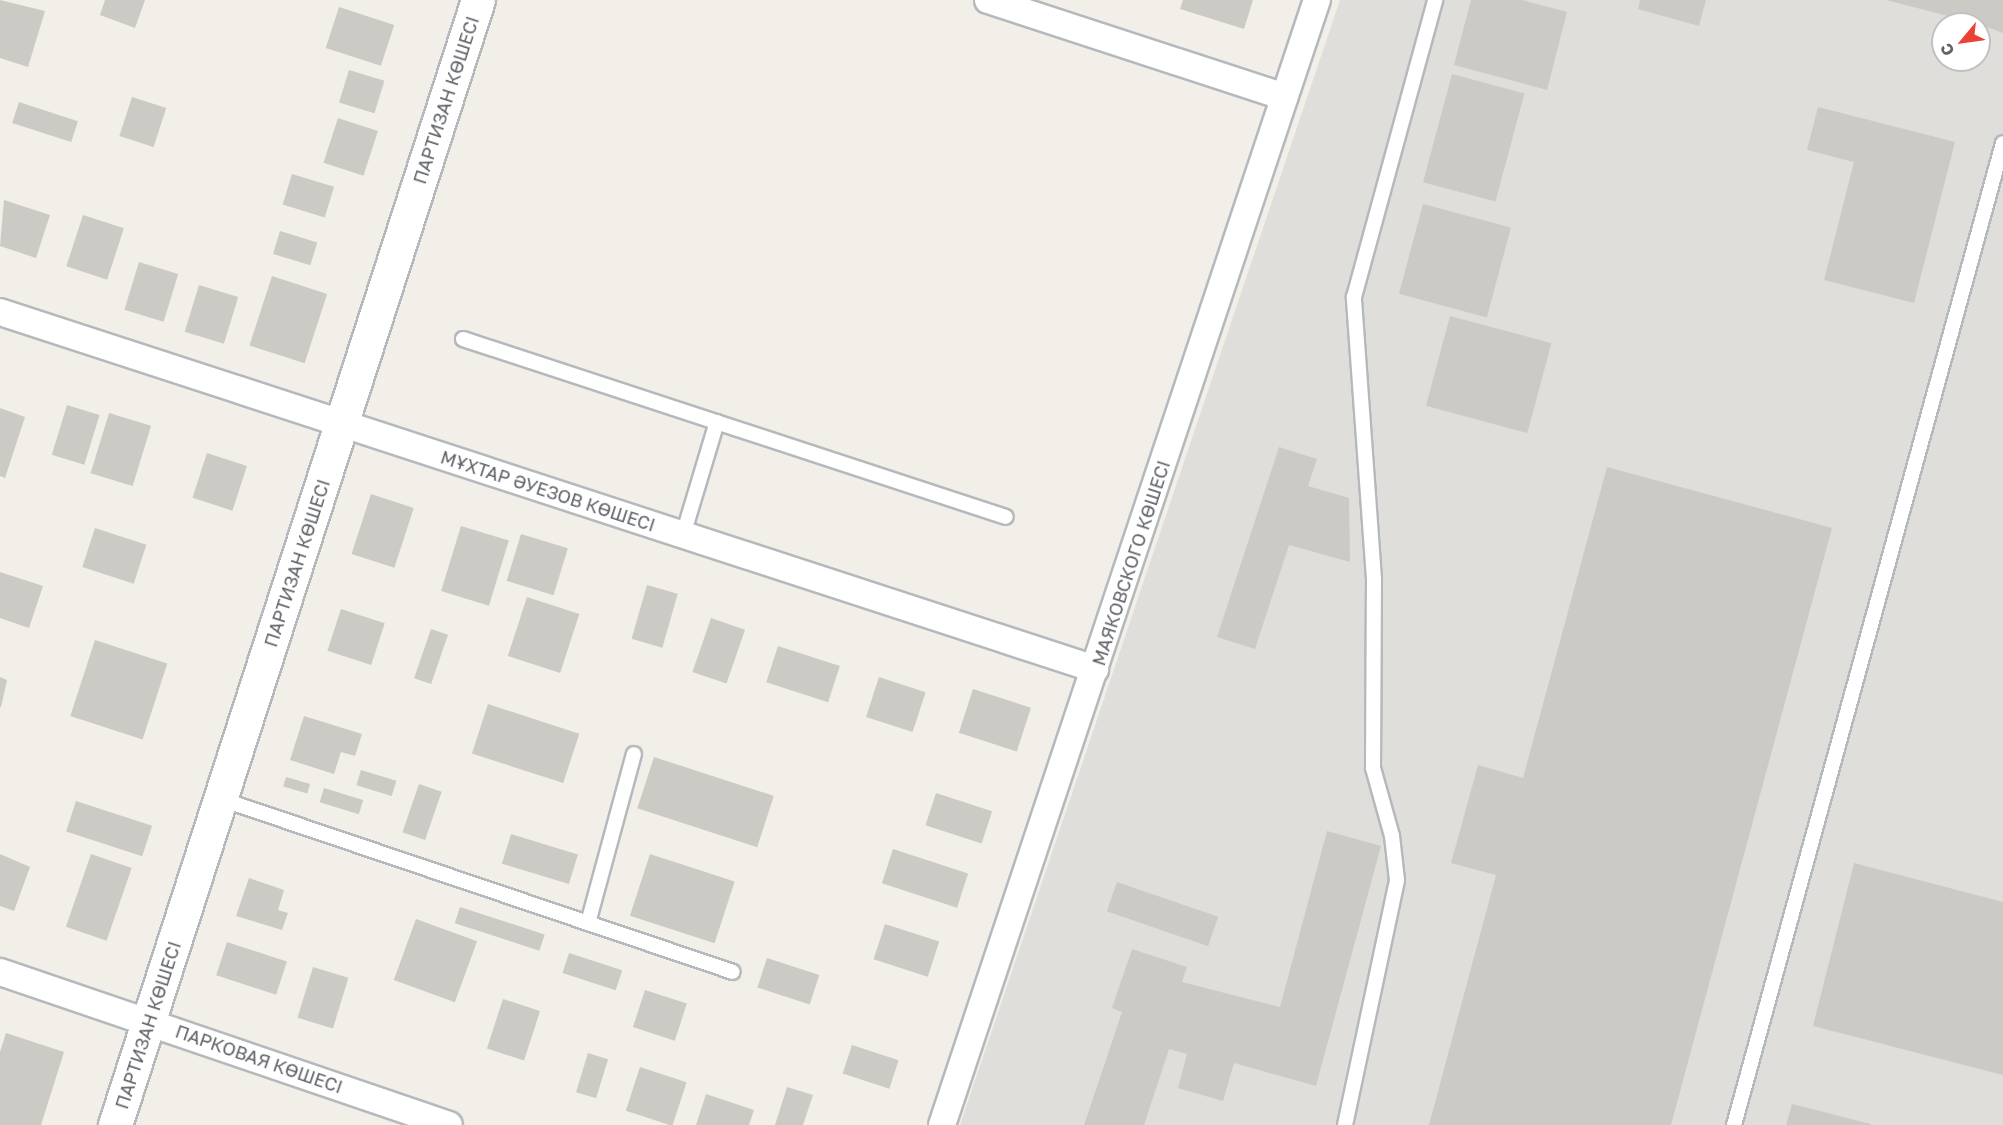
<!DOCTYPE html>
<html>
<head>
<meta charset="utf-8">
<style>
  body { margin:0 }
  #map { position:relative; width:2003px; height:1125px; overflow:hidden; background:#f1efe8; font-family:"Golos Text",sans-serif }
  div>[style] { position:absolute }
  .industrial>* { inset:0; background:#e0deda }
  .building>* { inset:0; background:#cccac5; transform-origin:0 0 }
  .roads { filter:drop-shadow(2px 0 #b5b8bc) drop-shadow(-2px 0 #b5b8bc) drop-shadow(0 2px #b5b8bc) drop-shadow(0 -2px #b5b8bc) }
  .service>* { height:14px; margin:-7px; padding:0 7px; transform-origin:7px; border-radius:7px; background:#fff }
  .minor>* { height:26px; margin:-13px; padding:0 13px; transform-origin:13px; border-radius:13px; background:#fff }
  .secondary>* { height:33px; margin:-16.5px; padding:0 16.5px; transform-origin:16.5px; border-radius:16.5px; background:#fff }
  span { translate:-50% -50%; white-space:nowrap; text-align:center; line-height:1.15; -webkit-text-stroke:4.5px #fff; paint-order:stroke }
  .street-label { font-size:18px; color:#5f6368 }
  .north { position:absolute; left:1931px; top:12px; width:60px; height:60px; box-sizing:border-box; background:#fff; border:2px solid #bfc1c3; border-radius:50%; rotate:241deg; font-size:16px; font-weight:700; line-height:24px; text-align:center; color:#5f6368 }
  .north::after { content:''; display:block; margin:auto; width:21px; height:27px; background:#ea4335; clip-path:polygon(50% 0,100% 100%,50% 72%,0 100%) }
</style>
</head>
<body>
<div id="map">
  <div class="industrial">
    <div style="clip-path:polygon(evenodd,1340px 0,2003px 0,2003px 1125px,960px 1125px,1340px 0,1943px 24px,1979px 24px,1979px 60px,1943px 60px,1943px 24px)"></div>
  </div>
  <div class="building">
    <div style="clip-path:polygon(0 0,45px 11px,28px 67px,0 58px)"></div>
    <div style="clip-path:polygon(105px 0,145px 0,135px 28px,100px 15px)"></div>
    <div style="clip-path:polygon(1183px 0,1253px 0,1244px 29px,1180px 9px)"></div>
    <div style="clip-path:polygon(1471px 0,1522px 0,1567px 12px,1547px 90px,1454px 65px)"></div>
    <div style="clip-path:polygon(1640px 0,1706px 0,1699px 26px,1638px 9px)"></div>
    <div style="clip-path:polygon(1886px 0,2003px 0,2003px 33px,1979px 24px)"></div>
    <div style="left:339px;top:7px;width:58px;height:43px;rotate:18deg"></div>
    <div style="left:349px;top:70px;width:37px;height:34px;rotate:17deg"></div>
    <div style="left:1452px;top:74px;width:75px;height:112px;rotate:15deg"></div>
    <div style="left:132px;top:97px;width:36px;height:41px;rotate:18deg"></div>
    <div style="left:19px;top:102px;width:62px;height:22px;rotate:18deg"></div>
    <div style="clip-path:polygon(1818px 107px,1955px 142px,1914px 303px,1824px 280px,1854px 162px,1807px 150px)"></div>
    <div style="left:338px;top:118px;width:42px;height:47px;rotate:18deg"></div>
    <div style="left:292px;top:174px;width:44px;height:32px;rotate:17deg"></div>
    <div style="clip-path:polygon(4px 200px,50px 215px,36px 258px,0 246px)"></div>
    <div style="left:1423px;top:204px;width:91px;height:93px;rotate:15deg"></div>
    <div style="left:83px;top:215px;width:43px;height:54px;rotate:18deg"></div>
    <div style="left:280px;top:231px;width:39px;height:24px;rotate:17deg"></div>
    <div style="left:139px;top:262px;width:41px;height:50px;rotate:17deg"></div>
    <div style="left:272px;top:276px;width:58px;height:73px;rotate:18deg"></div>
    <div style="left:199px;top:285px;width:41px;height:49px;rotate:17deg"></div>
    <div style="left:1450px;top:316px;width:105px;height:93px;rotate:15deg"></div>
    <div style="left:67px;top:405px;width:34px;height:52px;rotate:17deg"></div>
    <div style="clip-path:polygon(0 408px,25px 417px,5px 478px,0 476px)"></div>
    <div style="left:109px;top:413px;width:44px;height:63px;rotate:17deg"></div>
    <div style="clip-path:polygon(1279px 447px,1317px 459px,1308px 486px,1349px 498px,1350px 562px,1289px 545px,1255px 649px,1217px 637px)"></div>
    <div style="left:207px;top:453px;width:42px;height:47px;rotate:18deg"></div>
    <div style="clip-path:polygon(1607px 467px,1832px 528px,1671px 1125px,1429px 1125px,1496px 875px,1451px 863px,1478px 765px,1523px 778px)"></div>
    <div style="left:371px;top:494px;width:45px;height:63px;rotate:18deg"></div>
    <div style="left:461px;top:526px;width:50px;height:68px;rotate:17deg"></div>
    <div style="left:95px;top:528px;width:54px;height:41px;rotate:18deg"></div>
    <div style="left:521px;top:534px;width:49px;height:49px;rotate:17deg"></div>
    <div style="clip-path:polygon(0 572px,43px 586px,29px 628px,0 618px)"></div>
    <div style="left:647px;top:585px;width:32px;height:56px;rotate:16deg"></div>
    <div style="left:527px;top:597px;width:55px;height:62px;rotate:18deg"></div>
    <div style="left:341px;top:609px;width:46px;height:44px;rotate:18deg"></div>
    <div style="left:711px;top:618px;width:36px;height:57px;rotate:19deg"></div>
    <div style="left:431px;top:629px;width:18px;height:52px;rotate:19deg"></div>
    <div style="left:95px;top:640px;width:76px;height:80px;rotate:18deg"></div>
    <div style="left:778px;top:646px;width:65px;height:38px;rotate:18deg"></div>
    <div style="clip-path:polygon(0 677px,7px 680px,1px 707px,0 707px)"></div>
    <div style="left:879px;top:677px;width:49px;height:42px;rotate:18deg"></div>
    <div style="left:973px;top:689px;width:61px;height:46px;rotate:18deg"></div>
    <div style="left:488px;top:704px;width:96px;height:52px;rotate:18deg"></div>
    <div style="clip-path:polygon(304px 716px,362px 734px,355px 756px,341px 752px,334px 774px,290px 760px)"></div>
    <div style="left:654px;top:757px;width:126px;height:54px;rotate:18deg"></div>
    <div style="left:361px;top:770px;width:37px;height:16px;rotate:17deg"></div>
    <div style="left:286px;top:777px;width:25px;height:10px;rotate:16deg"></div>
    <div style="left:419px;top:784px;width:24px;height:51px;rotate:19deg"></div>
    <div style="left:324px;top:788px;width:41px;height:15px;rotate:17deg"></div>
    <div style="left:936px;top:793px;width:59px;height:34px;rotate:18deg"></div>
    <div style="left:76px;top:801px;width:80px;height:32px;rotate:18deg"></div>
    <div style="clip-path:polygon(1327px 831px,1381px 846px,1316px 1086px,1234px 1063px,1223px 1101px,1178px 1088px,1187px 1054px,1169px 1049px,1144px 1125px,1084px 1125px,1122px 1012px,1112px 1008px,1132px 949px,1187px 967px,1182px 982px,1280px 1007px)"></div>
    <div style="left:511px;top:834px;width:70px;height:31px;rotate:17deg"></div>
    <div style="left:893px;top:849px;width:79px;height:36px;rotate:18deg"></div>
    <div style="clip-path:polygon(0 854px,30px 867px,14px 911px,0 906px)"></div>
    <div style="left:91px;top:854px;width:43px;height:77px;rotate:19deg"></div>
    <div style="left:650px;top:854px;width:89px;height:65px;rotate:18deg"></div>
    <div style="clip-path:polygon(1854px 863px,2003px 902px,2003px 1075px,1813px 1026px)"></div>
    <div style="clip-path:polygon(249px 878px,284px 890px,278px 910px,288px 913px,282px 930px,236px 916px)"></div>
    <div style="left:1117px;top:882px;width:107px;height:31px;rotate:19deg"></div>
    <div style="left:460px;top:907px;width:89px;height:17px;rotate:18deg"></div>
    <div style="left:416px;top:919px;width:65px;height:65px;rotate:20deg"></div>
    <div style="left:885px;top:924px;width:57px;height:37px;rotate:18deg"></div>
    <div style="left:227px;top:942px;width:63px;height:35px;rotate:18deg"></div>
    <div style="left:569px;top:953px;width:56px;height:21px;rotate:18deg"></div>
    <div style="left:767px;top:958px;width:55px;height:31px;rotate:18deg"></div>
    <div style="left:313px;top:967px;width:37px;height:53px;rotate:17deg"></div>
    <div style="left:645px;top:990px;width:44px;height:39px;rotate:18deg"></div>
    <div style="left:503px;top:999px;width:39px;height:52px;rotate:18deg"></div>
    <div style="clip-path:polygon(6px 1033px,64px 1052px,41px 1125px,0 1125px,0 1052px)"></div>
    <div style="left:852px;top:1045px;width:49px;height:30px;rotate:18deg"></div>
    <div style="left:588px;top:1053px;width:21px;height:41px;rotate:17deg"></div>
    <div style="left:640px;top:1067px;width:49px;height:46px;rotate:18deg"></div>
    <div style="clip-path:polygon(787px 1087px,813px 1095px,803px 1125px,775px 1125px)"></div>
    <div style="clip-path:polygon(706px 1094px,754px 1110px,749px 1125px,696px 1125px)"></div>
    <div style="clip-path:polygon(1792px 1104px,1871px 1124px,1871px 1125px,1786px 1125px)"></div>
  </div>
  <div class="roads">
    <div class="service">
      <div style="left:463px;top:339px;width:571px;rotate:18.15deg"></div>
      <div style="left:683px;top:535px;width:118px;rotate:-73.3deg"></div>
      <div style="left:221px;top:799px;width:540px;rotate:18.67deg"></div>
      <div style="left:588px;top:923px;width:175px;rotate:-74.8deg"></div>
      <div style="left:1345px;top:1125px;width:250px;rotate:-78deg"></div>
      <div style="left:1397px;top:880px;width:44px;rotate:-96.5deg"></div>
      <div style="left:1392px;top:836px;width:71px;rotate:-105.6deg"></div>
      <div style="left:1373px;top:768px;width:189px;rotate:-89.7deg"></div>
      <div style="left:1374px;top:579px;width:283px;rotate:-94.1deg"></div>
      <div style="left:1354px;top:297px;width:308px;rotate:-74.7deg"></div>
      <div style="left:1734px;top:1125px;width:1018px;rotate:-74.68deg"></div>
    </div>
    <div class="minor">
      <div style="left:988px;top:0;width:312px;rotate:18.1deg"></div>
      <div style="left:0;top:312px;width:1152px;rotate:18.06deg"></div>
      <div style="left:0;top:972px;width:474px;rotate:18.8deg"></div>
      <div style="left:942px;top:1125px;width:1186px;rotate:-71.57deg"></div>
    </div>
    <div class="secondary">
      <div style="left:115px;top:1125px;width:1182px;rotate:-72.12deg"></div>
    </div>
  </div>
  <div class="street-label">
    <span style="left:446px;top:100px;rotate:-72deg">ПАРТИЗАН КӨШЕСІ</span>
    <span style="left:548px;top:491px;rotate:18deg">МҰХТАР ӘУЕЗОВ КӨШЕСІ</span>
    <span style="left:297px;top:563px;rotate:-72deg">ПАРТИЗАН КӨШЕСІ</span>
    <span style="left:1131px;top:563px;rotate:-72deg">МАЯКОВСКОГО КӨШЕСІ</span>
    <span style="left:148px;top:1025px;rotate:-72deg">ПАРТИЗАН КӨШЕСІ</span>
    <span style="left:259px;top:1059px;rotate:19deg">ПАРКОВАЯ КӨШЕСІ</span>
  </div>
  <div class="north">С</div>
</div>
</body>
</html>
